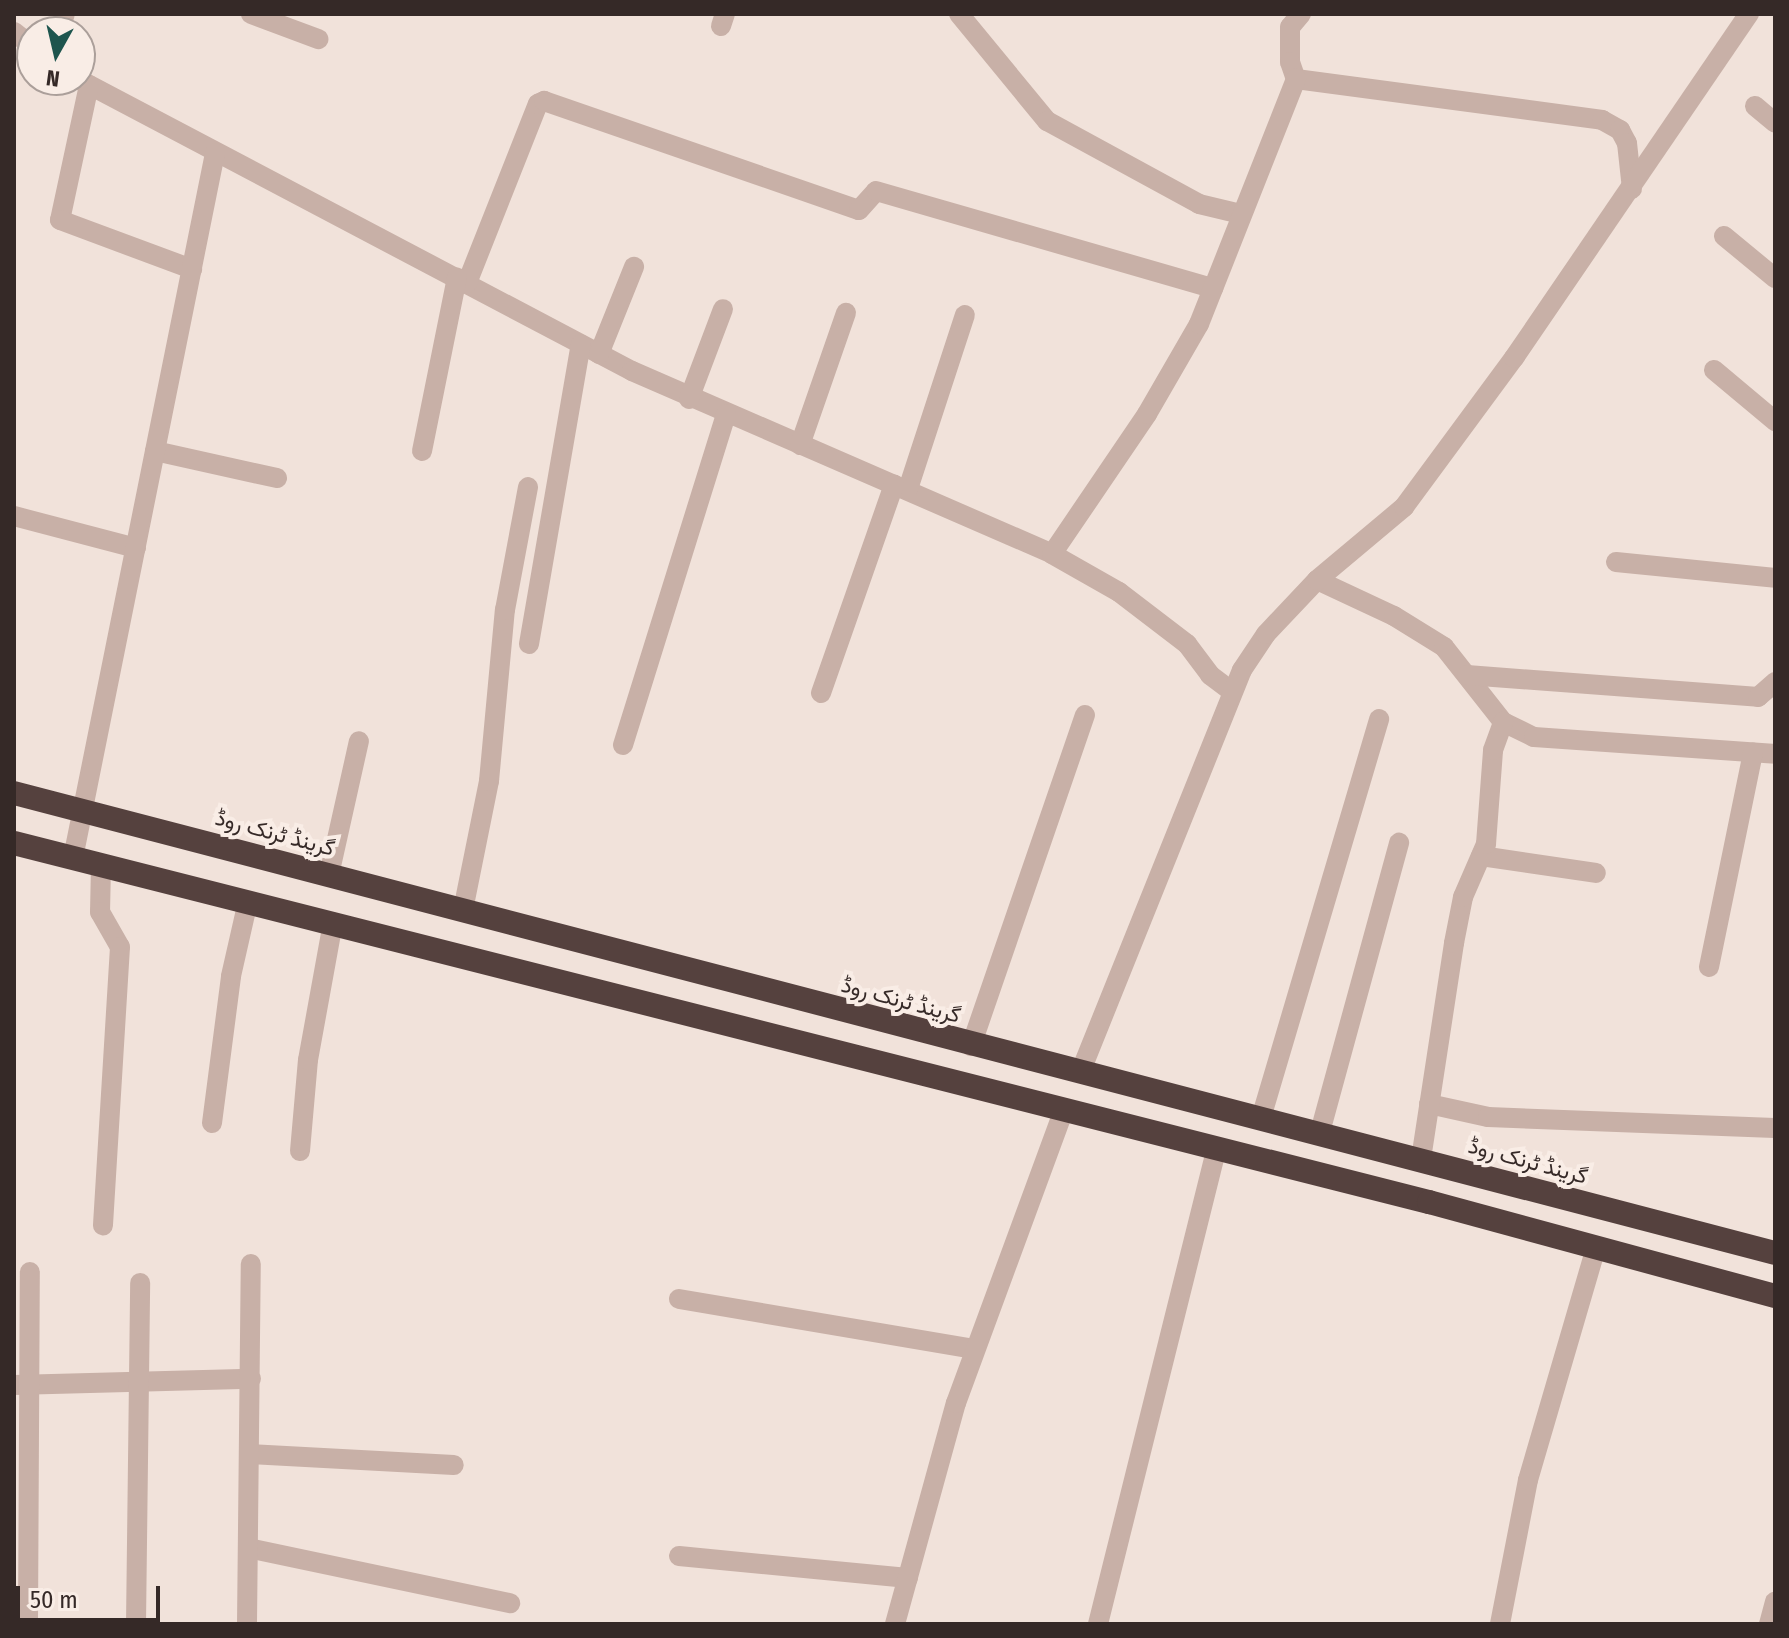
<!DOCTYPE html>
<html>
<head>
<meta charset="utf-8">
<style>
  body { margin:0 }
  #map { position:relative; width:1789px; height:1638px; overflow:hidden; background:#f1e2da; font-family:"Fira Sans Condensed",Vazirmatn,sans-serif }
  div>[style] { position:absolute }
  .minor>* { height:20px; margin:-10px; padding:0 10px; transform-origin:10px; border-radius:10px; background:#c8b0a7 }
  .highway>* { height:24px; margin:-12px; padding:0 12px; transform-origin:12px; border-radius:12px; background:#55413e }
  span { translate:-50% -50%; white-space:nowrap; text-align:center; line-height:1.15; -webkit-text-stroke:8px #f9ede6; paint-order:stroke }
  .street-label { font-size:22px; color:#352927 }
  .frame { position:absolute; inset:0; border:16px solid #352927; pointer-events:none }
  .north { position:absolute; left:16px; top:16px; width:80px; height:80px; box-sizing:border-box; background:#f9ede6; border:2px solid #ab9f9a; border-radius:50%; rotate:188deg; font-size:22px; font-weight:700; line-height:32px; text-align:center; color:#352927 }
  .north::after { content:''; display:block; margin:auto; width:28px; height:36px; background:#1e554e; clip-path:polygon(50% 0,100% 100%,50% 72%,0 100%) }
  .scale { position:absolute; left:16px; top:1586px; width:144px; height:36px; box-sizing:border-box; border:4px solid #352927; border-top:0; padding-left:10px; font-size:24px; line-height:28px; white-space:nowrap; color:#352927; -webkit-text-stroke:6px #f9ede6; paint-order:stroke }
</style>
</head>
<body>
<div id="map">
  <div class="minor">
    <div style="left:251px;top:14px;width:72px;rotate:20.5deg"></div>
    <div style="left:959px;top:14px;width:139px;rotate:50.6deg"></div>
    <div style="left:1047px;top:121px;width:173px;rotate:28.6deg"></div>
    <div style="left:1199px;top:204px;width:43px;rotate:13.4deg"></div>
    <div style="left:1301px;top:14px;width:17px;rotate:130deg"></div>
    <div style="left:1290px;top:27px;width:35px;rotate:90deg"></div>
    <div style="left:1290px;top:62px;width:18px;rotate:71deg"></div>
    <div style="left:1296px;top:79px;width:309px;rotate:7.6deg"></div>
    <div style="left:1602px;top:120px;width:21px;rotate:29deg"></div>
    <div style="left:1620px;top:130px;width:15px;rotate:62deg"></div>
    <div style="left:1627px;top:143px;width:46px;rotate:83.8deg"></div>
    <div style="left:721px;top:26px;width:13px;rotate:-72deg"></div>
    <div style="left:14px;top:32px;width:23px;rotate:38deg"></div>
    <div style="left:59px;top:32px;width:19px;rotate:-72deg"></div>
    <div style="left:80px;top:80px;width:624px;rotate:27.8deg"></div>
    <div style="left:632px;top:371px;width:458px;rotate:23.5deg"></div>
    <div style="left:1052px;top:554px;width:77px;rotate:29.6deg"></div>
    <div style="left:1119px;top:592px;width:86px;rotate:37.4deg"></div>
    <div style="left:1187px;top:644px;width:39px;rotate:53deg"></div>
    <div style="left:1210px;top:675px;width:25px;rotate:37deg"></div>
    <div style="left:89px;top:85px;width:138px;rotate:102.1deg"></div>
    <div style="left:60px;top:220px;width:141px;rotate:20.4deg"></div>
    <div style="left:1755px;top:106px;width:26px;rotate:40deg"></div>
    <div style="left:1724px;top:236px;width:66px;rotate:39.5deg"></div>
    <div style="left:467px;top:283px;width:193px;rotate:-68.4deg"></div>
    <div style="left:538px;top:104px;width:7px;rotate:-27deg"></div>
    <div style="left:544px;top:101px;width:333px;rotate:19.1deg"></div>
    <div style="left:859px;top:210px;width:25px;rotate:-48deg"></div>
    <div style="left:876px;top:191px;width:351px;rotate:16.1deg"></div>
    <div style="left:599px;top:354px;width:94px;rotate:-68.1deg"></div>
    <div style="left:1714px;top:370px;width:80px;rotate:39.9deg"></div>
    <div style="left:689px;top:399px;width:96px;rotate:-69.3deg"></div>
    <div style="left:800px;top:445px;width:140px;rotate:-70.8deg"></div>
    <div style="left:155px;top:451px;width:125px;rotate:12.5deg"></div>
    <div style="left:422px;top:451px;width:177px;rotate:-78.6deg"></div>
    <div style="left:908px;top:489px;width:183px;rotate:-71.9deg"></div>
    <div style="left:14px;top:516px;width:126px;rotate:14.7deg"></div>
    <div style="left:1052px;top:554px;width:169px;rotate:-55.8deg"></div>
    <div style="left:1147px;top:414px;width:104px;rotate:-60deg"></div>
    <div style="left:1199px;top:324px;width:264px;rotate:-68.4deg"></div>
    <div style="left:1616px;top:562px;width:160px;rotate:5.7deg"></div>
    <div style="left:1317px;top:580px;width:85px;rotate:25.1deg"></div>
    <div style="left:1394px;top:616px;width:59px;rotate:31.8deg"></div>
    <div style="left:1444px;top:647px;width:95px;rotate:51.8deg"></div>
    <div style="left:1503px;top:722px;width:34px;rotate:26deg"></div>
    <div style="left:1534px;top:737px;width:242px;rotate:4deg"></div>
    <div style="left:529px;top:644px;width:304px;rotate:-80.2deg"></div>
    <div style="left:1467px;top:675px;width:292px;rotate:4.3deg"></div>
    <div style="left:1758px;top:697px;width:23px;rotate:-41deg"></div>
    <div style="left:821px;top:693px;width:221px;rotate:-70.7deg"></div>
    <div style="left:623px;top:745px;width:346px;rotate:-72.7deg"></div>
    <div style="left:1481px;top:856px;width:116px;rotate:8.4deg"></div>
    <div style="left:73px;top:858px;width:719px;rotate:-78.61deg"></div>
    <div style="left:101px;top:865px;width:47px;rotate:91.2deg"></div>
    <div style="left:100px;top:912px;width:40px;rotate:60.3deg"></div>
    <div style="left:120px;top:947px;width:279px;rotate:93.5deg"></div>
    <div style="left:329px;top:875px;width:137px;rotate:-77.4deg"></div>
    <div style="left:463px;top:910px;width:132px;rotate:-78.6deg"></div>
    <div style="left:489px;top:781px;width:172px;rotate:-84.7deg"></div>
    <div style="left:505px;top:610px;width:125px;rotate:-79.4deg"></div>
    <div style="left:1709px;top:967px;width:219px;rotate:-78.4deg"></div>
    <div style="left:971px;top:1046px;width:350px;rotate:-71deg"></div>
    <div style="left:1080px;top:1073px;width:434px;rotate:-68.1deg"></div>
    <div style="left:1242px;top:670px;width:43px;rotate:-56.3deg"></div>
    <div style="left:1266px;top:634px;width:74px;rotate:-46.6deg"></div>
    <div style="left:1317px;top:580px;width:114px;rotate:-40deg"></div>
    <div style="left:1404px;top:507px;width:185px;rotate:-53.6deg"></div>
    <div style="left:1514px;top:358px;width:417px;rotate:-55.7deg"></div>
    <div style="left:1429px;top:1104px;width:60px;rotate:12.4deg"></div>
    <div style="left:1488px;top:1117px;width:287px;rotate:2.2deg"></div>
    <div style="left:1261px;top:1118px;width:416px;rotate:-73.5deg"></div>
    <div style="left:212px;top:1123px;width:148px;rotate:-82.6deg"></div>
    <div style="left:231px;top:976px;width:77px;rotate:-77.2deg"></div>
    <div style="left:1320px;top:1132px;width:300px;rotate:-74.7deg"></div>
    <div style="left:300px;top:1151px;width:91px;rotate:-85deg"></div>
    <div style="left:308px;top:1060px;width:140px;rotate:-79.7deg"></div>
    <div style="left:1421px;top:1159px;width:219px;rotate:-81.3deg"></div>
    <div style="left:1454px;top:943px;width:47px;rotate:-78.9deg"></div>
    <div style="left:1463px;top:897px;width:58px;rotate:-66.5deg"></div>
    <div style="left:1486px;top:844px;width:94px;rotate:-85.7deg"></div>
    <div style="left:1493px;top:750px;width:30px;rotate:-70deg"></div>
    <div style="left:679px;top:1299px;width:300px;rotate:9.6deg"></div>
    <div style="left:14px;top:1385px;width:237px;rotate:-1.5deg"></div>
    <div style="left:250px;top:1454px;width:204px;rotate:3.1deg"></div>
    <div style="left:248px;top:1548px;width:268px;rotate:11.9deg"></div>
    <div style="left:679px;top:1556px;width:230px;rotate:5.5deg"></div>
    <div style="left:28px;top:1621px;width:349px;rotate:-89.7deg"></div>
    <div style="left:136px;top:1624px;width:341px;rotate:-89.3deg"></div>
    <div style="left:247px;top:1624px;width:360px;rotate:-89.4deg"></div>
    <div style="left:895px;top:1624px;width:229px;rotate:-74.6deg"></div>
    <div style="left:956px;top:1403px;width:313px;rotate:-69.8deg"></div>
    <div style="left:1098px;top:1624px;width:491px;rotate:-76deg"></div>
    <div style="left:1500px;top:1624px;width:147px;rotate:-79deg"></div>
    <div style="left:1528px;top:1480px;width:243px;rotate:-73.7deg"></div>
    <div style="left:1769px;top:1624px;width:23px;rotate:-75deg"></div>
  </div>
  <div class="highway">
    <div style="left:14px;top:793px;width:1820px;rotate:14.64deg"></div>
    <div style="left:14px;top:843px;width:1460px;rotate:14.24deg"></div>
    <div style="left:1429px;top:1202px;width:359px;rotate:15.2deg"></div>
  </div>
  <div class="street-label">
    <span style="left:275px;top:833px;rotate:15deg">گرینڈ ٹرنک روڈ</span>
    <span style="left:901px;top:1000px;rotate:15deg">گرینڈ ٹرنک روڈ</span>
    <span style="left:1528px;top:1161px;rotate:15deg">گرینڈ ٹرنک روڈ</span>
  </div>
  <div class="frame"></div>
  <div class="north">N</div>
  <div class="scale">50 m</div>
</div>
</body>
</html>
